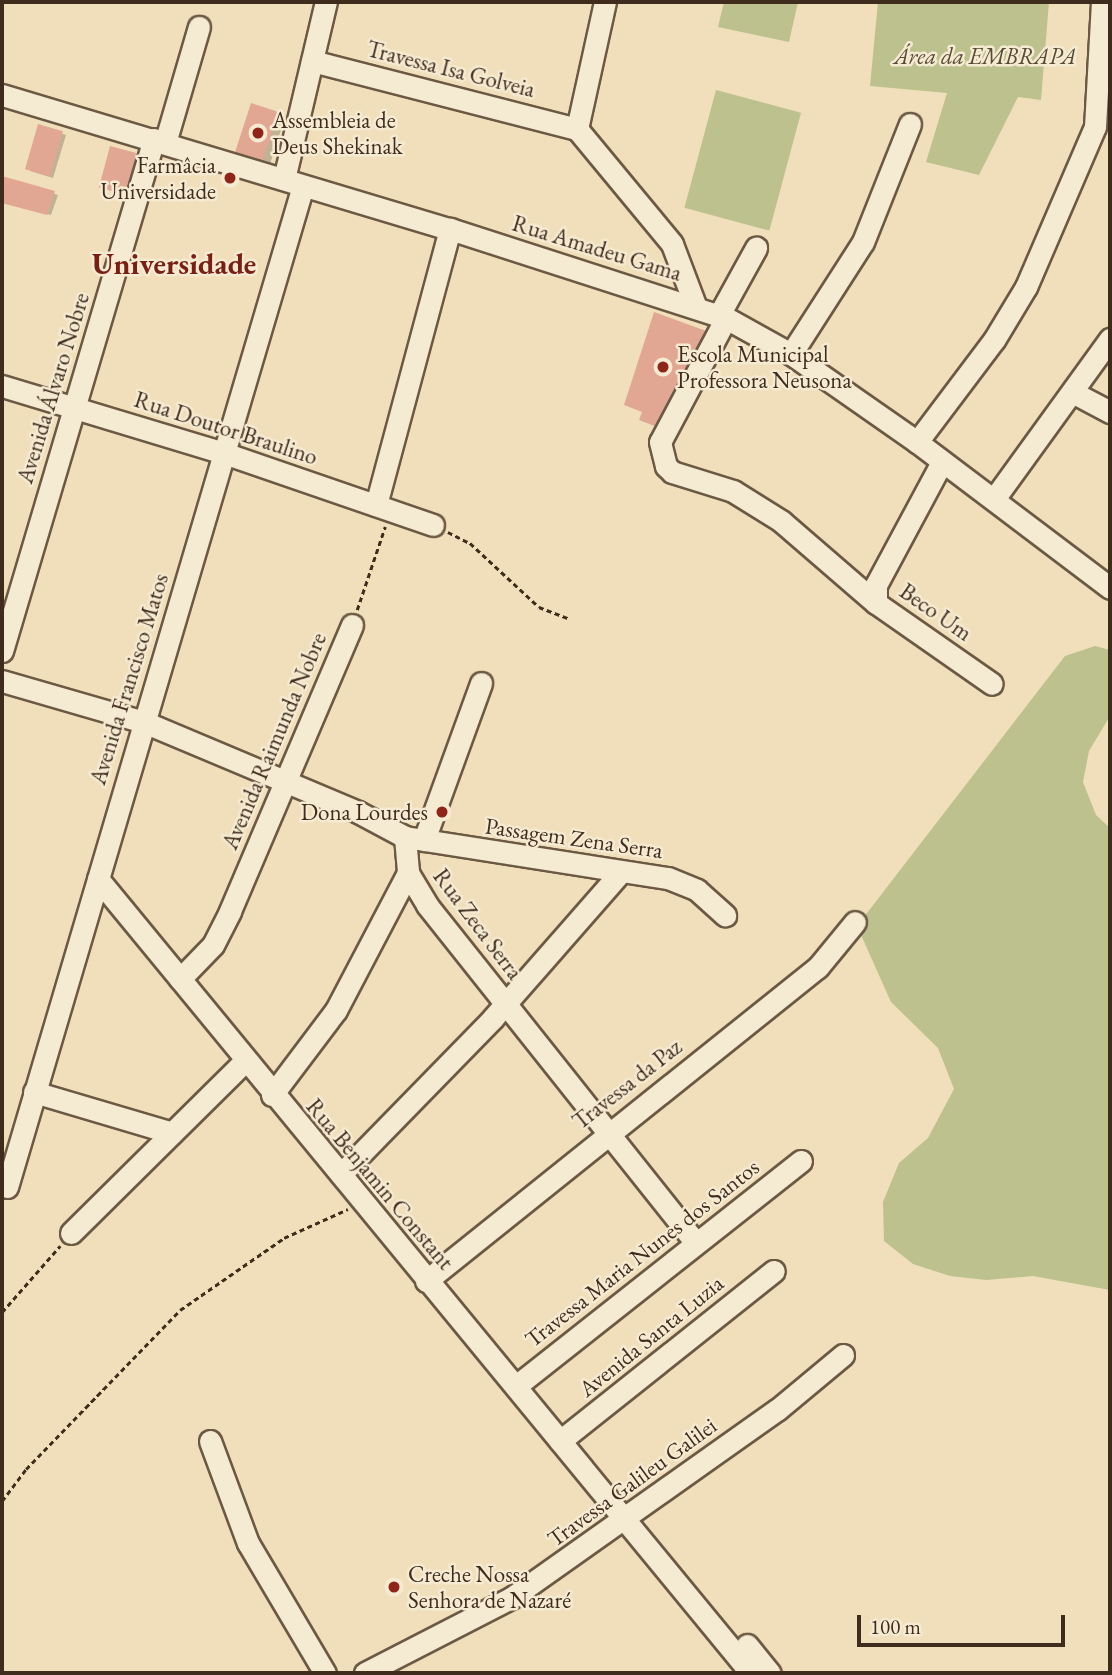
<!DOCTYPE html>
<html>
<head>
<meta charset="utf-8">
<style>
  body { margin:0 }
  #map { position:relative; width:1112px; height:1675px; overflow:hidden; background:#f0dfba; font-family:"EB Garamond",serif }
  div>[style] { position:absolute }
  .green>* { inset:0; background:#bcc18e; transform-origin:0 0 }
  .shadow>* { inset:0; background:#0003; transform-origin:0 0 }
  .building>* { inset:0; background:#e2a792; transform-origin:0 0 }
  .path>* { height:2.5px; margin-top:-1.25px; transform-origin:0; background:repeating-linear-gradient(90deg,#402c1d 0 5px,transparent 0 8.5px) }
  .roads { filter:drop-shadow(2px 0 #6c5944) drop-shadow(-2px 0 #6c5944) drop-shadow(0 2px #6c5944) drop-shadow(0 -2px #6c5944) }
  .minor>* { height:21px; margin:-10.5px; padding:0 10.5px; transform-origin:10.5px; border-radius:10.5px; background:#f5ead2 }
  .dots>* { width:19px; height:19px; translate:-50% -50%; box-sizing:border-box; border:4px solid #f5ead2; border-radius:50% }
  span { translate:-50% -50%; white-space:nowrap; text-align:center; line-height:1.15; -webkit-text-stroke:5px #f5ead2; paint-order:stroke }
  .park-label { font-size:23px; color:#594a34; font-style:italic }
  .street-label { font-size:23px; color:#402c1d }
  .poi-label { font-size:23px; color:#402c1d }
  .left { translate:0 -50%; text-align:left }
  .right { translate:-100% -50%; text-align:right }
  .district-label { font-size:30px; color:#7a1f14; font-weight:700 }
  .frame { position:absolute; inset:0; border:4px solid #402c1d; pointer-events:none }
  .scale { position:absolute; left:857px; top:1615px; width:208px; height:32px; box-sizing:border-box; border:4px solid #402c1d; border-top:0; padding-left:9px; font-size:21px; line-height:24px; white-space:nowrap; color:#402c1d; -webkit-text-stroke:5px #f5ead2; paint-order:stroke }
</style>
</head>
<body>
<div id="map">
  <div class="green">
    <div style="clip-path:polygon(724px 2px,798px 2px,789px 42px,718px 27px)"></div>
    <div style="clip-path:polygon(878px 2px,1049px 2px,1041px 100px,1018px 97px,979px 175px,926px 162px,947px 93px,870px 86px)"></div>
    <div style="left:716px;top:90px;width:88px;height:122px;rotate:15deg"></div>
    <div style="clip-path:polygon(1095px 646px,1110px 650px,1110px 716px,1089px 751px,1083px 782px,1096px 815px,1110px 828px,1110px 1290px,1033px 1276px,986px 1280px,950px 1276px,913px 1264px,884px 1241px,883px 1202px,899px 1163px,928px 1138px,954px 1089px,938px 1048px,891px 1002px,857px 926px,1065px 656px)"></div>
  </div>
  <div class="shadow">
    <div style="left:252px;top:106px;width:35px;height:49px;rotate:18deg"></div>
    <div style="clip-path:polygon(39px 126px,66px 135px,53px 178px,30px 171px)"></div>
    <div style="clip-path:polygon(112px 148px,139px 157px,127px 195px,103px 188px)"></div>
    <div style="clip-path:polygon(2px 178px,58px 195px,51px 215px,2px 203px)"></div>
  </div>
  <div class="building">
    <div style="left:251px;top:103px;width:29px;height:53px;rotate:18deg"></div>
    <div style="left:38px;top:124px;width:26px;height:47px;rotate:16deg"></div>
    <div style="left:110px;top:146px;width:27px;height:43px;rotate:15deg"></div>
    <div style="clip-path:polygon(2px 176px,55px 191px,47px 215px,2px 203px)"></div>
    <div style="clip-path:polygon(654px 312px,709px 332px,657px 427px,639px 420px,642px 412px,624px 405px)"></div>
  </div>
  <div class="path">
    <div style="left:448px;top:532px;width:25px;rotate:27deg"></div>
    <div style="left:470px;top:543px;width:94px;rotate:42.8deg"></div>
    <div style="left:539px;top:607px;width:33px;rotate:21deg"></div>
    <div style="left:357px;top:610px;width:88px;rotate:-71.4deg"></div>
    <div style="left:2px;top:1312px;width:88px;rotate:-48.7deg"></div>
    <div style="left:2px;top:1501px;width:40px;rotate:-53deg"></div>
    <div style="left:26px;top:1469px;width:221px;rotate:-45.9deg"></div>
    <div style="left:180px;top:1310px;width:126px;rotate:-34.7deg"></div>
    <div style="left:284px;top:1238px;width:70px;rotate:-24.4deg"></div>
  </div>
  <div class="roads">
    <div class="minor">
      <div style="left:312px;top:61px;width:274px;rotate:14.4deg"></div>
      <div style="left:2px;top:95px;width:468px;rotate:16.7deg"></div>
      <div style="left:450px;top:229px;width:290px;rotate:17.9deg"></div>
      <div style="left:726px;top:318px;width:74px;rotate:29deg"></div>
      <div style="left:791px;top:354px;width:154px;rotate:34.9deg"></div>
      <div style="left:917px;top:442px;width:242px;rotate:37.1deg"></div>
      <div style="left:577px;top:129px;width:149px;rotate:50.4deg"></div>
      <div style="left:672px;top:244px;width:65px;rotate:69.3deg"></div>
      <div style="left:577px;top:129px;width:130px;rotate:-77.6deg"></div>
      <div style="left:165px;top:143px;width:121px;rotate:-73.7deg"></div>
      <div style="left:284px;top:179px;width:182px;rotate:-76.7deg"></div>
      <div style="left:719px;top:315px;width:77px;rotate:-61.1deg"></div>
      <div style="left:726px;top:318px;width:140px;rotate:118deg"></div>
      <div style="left:660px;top:442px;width:25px;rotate:76deg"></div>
      <div style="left:666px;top:466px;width:8px;rotate:45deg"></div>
      <div style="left:672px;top:472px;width:64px;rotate:17.3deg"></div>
      <div style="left:733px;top:491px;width:57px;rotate:32deg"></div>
      <div style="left:781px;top:521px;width:125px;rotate:40.8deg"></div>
      <div style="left:876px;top:603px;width:141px;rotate:34.9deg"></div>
      <div style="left:791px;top:354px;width:133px;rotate:-57.3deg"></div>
      <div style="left:863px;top:242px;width:127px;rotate:-68.3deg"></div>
      <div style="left:2px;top:386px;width:232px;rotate:16.8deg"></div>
      <div style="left:224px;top:453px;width:221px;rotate:19deg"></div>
      <div style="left:1074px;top:393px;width:41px;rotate:27.8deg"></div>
      <div style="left:917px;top:442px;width:128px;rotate:-53deg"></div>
      <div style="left:994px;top:340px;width:62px;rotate:-58.9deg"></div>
      <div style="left:1026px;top:287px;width:174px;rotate:-66.7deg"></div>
      <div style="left:1095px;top:127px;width:125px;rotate:-86.8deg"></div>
      <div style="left:994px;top:499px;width:198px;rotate:-54.1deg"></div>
      <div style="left:376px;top:505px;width:286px;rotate:-75deg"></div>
      <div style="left:876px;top:603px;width:18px;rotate:-90deg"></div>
      <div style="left:876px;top:585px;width:140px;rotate:-61.8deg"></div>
      <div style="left:2px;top:651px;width:534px;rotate:-73.47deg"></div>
      <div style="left:2px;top:681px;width:148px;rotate:16.1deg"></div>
      <div style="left:144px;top:722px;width:232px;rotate:22.8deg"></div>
      <div style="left:358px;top:812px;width:53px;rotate:28deg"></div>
      <div style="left:405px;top:837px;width:36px;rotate:85deg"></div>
      <div style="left:408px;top:873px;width:37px;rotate:59deg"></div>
      <div style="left:427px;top:905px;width:431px;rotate:51.5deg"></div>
      <div style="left:405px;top:837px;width:266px;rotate:8.9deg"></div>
      <div style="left:668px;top:878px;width:31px;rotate:22deg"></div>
      <div style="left:697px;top:890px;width:38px;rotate:42deg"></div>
      <div style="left:424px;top:840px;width:167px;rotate:-70deg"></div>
      <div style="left:98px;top:879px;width:1028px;rotate:50.57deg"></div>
      <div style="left:180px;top:979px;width:47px;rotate:-45.9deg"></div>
      <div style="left:213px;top:945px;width:38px;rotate:-63deg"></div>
      <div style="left:230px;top:911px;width:311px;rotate:-66.9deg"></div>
      <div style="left:34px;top:1092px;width:144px;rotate:16.5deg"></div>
      <div style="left:272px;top:1095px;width:106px;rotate:-53deg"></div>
      <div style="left:336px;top:1010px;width:155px;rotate:-62.3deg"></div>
      <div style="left:341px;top:1174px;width:218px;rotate:-45.7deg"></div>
      <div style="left:493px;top:1018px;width:191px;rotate:-48.8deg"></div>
      <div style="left:7px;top:1187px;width:1044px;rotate:-73.53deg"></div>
      <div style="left:71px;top:1233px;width:245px;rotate:-44.7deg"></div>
      <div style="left:426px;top:1281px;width:502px;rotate:-38.7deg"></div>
      <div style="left:818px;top:967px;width:58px;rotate:-50.6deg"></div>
      <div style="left:516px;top:1386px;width:363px;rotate:-38.3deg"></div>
      <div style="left:210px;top:1441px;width:109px;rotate:69.6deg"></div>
      <div style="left:248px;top:1543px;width:151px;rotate:59.4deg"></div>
      <div style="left:560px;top:1441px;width:273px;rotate:-38.5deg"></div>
      <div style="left:747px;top:1645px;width:36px;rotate:51deg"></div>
      <div style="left:365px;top:1673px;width:164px;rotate:-27.2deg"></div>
      <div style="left:511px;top:1598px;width:326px;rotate:-35.3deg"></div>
      <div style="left:777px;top:1410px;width:86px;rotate:-39.8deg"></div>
    </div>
  </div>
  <div class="dots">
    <div style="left:258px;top:133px;background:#8f2418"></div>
    <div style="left:230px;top:178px;background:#8f2418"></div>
    <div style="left:663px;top:367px;background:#8f2418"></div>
    <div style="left:442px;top:812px;background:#8f2418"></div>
    <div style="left:394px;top:1587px;background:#8f2418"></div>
  </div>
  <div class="park-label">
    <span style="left:985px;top:56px">Área da EMBRAPA</span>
  </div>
  <div class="street-label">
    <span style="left:451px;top:69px;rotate:14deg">Travessa Isa Golveia</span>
    <span style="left:597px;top:248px;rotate:17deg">Rua Amadeu Gama</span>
    <span style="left:53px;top:388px;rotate:-73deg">Avenida Álvaro Nobre</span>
    <span style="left:226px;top:428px;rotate:18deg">Rua Doutor Braulino</span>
    <span style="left:936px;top:612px;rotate:35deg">Beco Um</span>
    <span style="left:129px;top:679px;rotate:-73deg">Avenida Francisco Matos</span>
    <span style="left:274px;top:741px;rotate:-67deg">Avenida Raimunda Nobre</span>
    <span style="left:574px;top:838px;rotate:8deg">Passagem Zena Serra</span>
    <span style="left:478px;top:924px;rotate:53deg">Rua Zeca Serra</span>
    <span style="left:627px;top:1084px;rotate:-38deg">Travessa da Paz</span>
    <span style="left:380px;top:1184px;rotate:50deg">Rua Benjamin Constant</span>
    <span style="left:642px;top:1253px;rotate:-38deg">Travessa Maria Nunes dos Santos</span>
    <span style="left:651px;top:1336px;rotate:-39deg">Avenida Santa Luzia</span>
    <span style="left:632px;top:1482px;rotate:-36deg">Travessa Galileu Galilei</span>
  </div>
  <div class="poi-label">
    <span class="left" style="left:272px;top:133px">Assembleia de<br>Deus Shekinak</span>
    <span class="right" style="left:216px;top:178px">Farmâcia<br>Universidade</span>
    <span class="left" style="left:677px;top:367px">Escola Municipal<br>Professora Neusona</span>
    <span class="right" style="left:428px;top:812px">Dona Lourdes</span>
    <span class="left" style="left:408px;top:1587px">Creche Nossa<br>Senhora de Nazaré</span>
  </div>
  <div class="district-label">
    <span style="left:174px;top:264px">Universidade</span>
  </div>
  <div class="frame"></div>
  <div class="scale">100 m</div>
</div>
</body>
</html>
